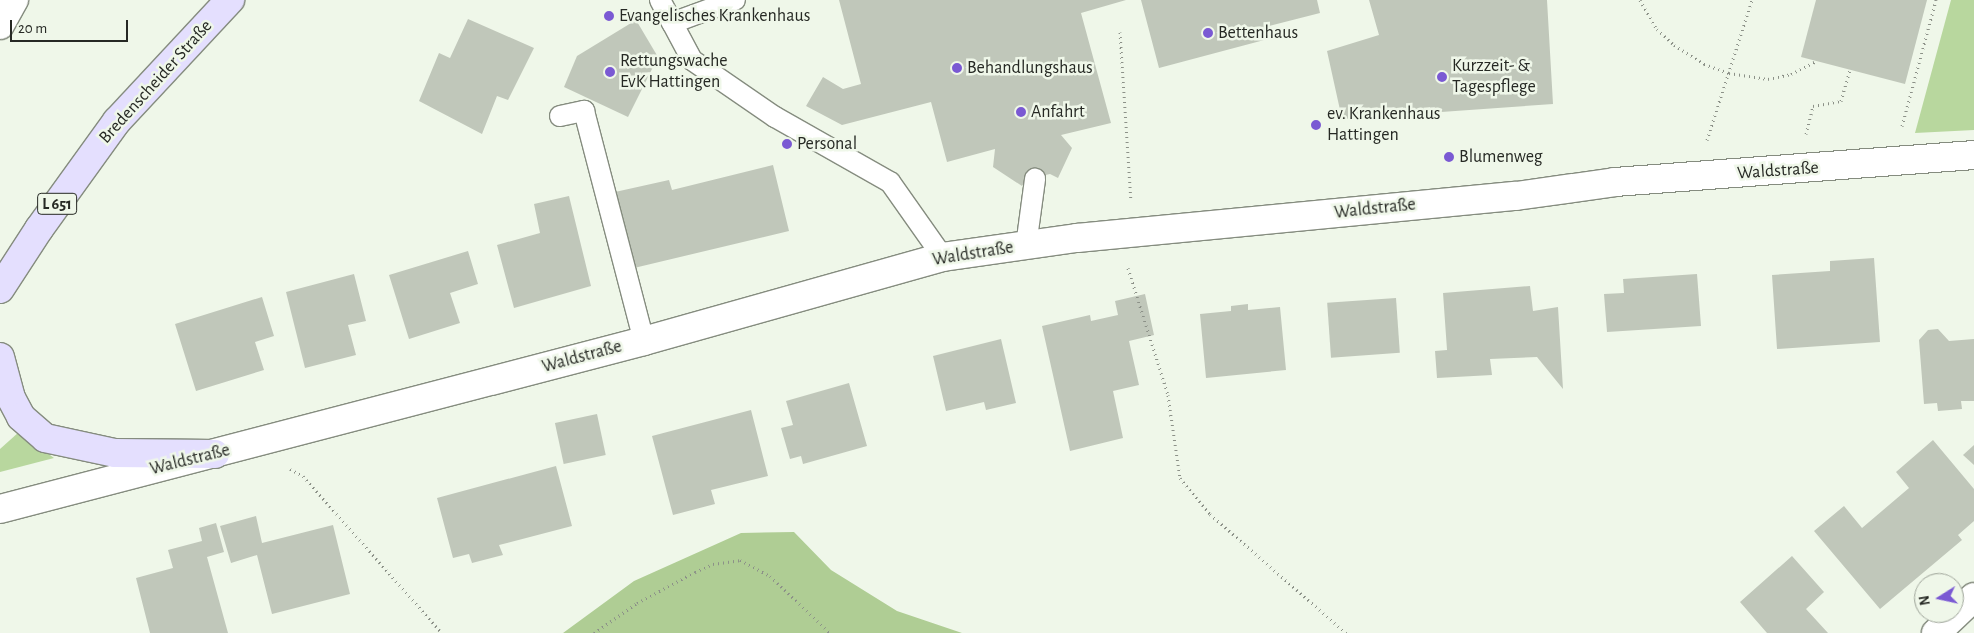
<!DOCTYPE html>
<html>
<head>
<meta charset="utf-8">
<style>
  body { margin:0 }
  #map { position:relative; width:1974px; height:633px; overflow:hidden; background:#eff7e9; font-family:"Alegreya Sans",sans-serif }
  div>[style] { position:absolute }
  .green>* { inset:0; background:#b8d79e }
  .forest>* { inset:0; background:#afcd94 }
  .building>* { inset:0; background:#c0c7ba; transform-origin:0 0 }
  .path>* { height:3px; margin-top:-1.5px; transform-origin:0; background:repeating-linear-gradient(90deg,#8c9188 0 1px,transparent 0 5px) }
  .roads { filter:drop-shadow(1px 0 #858c7f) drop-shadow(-1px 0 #858c7f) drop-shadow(0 1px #858c7f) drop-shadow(0 -1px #858c7f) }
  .service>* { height:20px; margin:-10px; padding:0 10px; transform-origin:10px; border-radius:10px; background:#fff }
  .minor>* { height:28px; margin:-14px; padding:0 14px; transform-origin:14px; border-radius:14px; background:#fff }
  .primary>* { height:28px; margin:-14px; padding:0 14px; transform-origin:14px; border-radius:14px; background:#e4dffe }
  .dots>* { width:14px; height:14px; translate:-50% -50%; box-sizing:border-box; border:2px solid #eff7e9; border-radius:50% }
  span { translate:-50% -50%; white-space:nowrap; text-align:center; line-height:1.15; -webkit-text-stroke:5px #eff7e9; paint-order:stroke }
  .shield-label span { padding:1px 4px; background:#eff7e9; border:1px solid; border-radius:4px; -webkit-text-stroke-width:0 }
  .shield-label { font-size:16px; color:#262924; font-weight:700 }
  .poi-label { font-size:18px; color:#262924 }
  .left { translate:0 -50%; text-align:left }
  .street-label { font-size:18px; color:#262924 }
  .north { position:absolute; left:1914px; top:573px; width:50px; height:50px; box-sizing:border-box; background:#eff7e9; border:1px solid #9fa59a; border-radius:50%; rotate:260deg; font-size:14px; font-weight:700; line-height:20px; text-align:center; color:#262924 }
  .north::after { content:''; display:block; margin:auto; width:18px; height:22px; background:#7a59d3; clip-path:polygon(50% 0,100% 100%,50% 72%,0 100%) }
  .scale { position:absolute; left:10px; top:20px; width:118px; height:22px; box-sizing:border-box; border:2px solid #262924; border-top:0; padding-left:6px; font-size:15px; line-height:18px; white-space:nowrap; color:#262924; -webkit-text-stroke:4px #eff7e9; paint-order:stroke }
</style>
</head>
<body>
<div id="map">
  <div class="green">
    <div style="clip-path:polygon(1951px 0,1974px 0,1974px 130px,1915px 133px)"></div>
    <div style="clip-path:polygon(19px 432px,54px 458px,0 472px,0 449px)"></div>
  </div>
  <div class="forest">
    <div style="clip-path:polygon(794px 532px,831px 570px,897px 611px,962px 633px,563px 633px,634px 581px,741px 533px)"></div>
  </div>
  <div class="building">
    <div style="clip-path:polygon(839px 0,1126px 0,1081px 13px,1111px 123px,1061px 135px,1072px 148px,1058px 178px,1050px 174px,1027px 179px,1022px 186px,993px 167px,995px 149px,947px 162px,931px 102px,842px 125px,806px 106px,823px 77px,843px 89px,861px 84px)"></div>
    <div style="clip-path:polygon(1141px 0,1317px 0,1320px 13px,1265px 27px,1268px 39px,1159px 68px)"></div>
    <div style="clip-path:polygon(1369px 0,1547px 0,1553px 104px,1342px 119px,1327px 51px,1379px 35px)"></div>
    <div style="clip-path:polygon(1816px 0,1927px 0,1905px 84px,1801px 57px)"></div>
    <div style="clip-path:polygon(468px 19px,534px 48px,508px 100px,497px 96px,482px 134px,419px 101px,439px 53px,450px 58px)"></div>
    <div style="clip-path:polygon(636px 20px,658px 57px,628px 117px,564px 87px,577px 56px)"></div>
    <div style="clip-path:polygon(773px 165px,789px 231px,634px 268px,615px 192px,669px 180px,672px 190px)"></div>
    <div style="clip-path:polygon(569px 196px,591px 286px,514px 308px,497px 245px,540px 233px,534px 204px)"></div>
    <div style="clip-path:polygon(468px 251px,478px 284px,450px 293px,460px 323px,409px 339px,389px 275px)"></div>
    <div style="clip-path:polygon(1874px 258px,1880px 342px,1777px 349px,1772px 275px,1830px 271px,1830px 261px)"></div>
    <div style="clip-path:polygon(354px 274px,366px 321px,348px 325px,356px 355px,305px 368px,286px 292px)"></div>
    <div style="clip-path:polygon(1697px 274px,1701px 326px,1607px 332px,1604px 294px,1624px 293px,1623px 279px)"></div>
    <div style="clip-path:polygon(1530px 286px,1533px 311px,1558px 307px,1563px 389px,1537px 357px,1490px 359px,1492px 375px,1437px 378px,1435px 351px,1447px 350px,1443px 293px)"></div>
    <div style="clip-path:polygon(1145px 294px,1154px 335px,1129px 341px,1139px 385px,1113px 391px,1123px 438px,1070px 451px,1042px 326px,1090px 315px,1091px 321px,1118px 315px,1115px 301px)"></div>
    <div style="clip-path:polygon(262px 297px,274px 336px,255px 342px,264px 370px,196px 391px,175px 324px)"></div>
    <div style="left:1396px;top:298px;width:55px;height:69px;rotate:86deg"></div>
    <div style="clip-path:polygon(1248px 304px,1248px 310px,1280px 307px,1286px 370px,1206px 378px,1200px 314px,1231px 311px,1231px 306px)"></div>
    <div style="clip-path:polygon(1938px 329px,1949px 341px,1974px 339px,1974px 401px,1961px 401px,1962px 409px,1938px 411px,1937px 403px,1924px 404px,1919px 340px,1928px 330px)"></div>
    <div style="clip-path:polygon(1001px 339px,1016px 403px,986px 410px,984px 402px,946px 411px,933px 356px)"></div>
    <div style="clip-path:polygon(849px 383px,867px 446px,803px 464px,801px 456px,790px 459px,781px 428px,793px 425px,786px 401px)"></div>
    <div style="clip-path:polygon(751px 410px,768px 476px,711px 490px,715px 504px,673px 515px,652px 436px)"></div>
    <div style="left:597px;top:414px;width:42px;height:43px;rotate:78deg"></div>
    <div style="clip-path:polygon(1933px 440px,1974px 489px,1974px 521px,1958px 535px,1962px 540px,1880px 609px,1814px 531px,1844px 506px,1862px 528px,1909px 488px,1896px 472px)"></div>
    <div style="clip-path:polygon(1974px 445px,1974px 465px,1963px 455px)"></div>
    <div style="clip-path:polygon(556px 466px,572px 526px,499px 545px,503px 555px,472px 563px,469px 554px,453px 558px,437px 498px)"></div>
    <div style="clip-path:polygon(256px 516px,262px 543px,333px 525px,350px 594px,272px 614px,257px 555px,231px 563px,220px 526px)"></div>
    <div style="clip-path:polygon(216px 523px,224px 552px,207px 557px,228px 633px,150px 633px,136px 578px,173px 568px,168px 550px,202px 541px,199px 528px)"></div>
    <div style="clip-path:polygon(1792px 556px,1824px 592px,1806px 609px,1828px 633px,1767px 633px,1740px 602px)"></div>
  </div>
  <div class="path">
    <div style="left:1640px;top:0;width:34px;rotate:60deg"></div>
    <div style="left:1657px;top:29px;width:23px;rotate:43deg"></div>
    <div style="left:1674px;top:45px;width:36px;rotate:32deg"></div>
    <div style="left:1704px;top:64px;width:27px;rotate:20deg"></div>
    <div style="left:1729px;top:73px;width:39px;rotate:9deg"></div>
    <div style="left:1768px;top:79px;width:24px;rotate:-12deg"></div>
    <div style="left:1791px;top:74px;width:29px;rotate:-27deg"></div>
    <div style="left:1120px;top:32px;width:168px;rotate:86.3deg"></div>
    <div style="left:1902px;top:126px;width:131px;rotate:-74.9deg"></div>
    <div style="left:1806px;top:134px;width:29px;rotate:-76deg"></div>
    <div style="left:1813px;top:106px;width:28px;rotate:-10deg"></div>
    <div style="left:1841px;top:101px;width:32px;rotate:-74deg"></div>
    <div style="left:1707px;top:140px;width:147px;rotate:-72.2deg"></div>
    <div style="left:1128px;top:268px;width:133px;rotate:72.5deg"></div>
    <div style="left:1168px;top:395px;width:84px;rotate:81.8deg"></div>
    <div style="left:1180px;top:478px;width:47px;rotate:50.2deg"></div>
    <div style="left:1210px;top:514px;width:181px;rotate:41.2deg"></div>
    <div style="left:290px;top:469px;width:15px;rotate:28deg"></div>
    <div style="left:303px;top:476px;width:210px;rotate:48.5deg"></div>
    <div style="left:594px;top:633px;width:52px;rotate:-34.9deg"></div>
    <div style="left:637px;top:603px;width:66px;rotate:-28.1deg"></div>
    <div style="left:695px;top:572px;width:20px;rotate:-24deg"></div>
    <div style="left:713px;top:564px;width:27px;rotate:-8deg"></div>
    <div style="left:740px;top:560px;width:34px;rotate:28deg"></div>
    <div style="left:770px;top:576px;width:83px;rotate:43.5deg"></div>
  </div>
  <div class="roads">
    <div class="service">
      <div style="left:660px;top:0;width:68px;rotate:61.9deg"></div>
      <div style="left:692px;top:60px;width:101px;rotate:34.5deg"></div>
      <div style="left:775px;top:117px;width:132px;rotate:29.5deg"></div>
      <div style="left:890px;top:182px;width:92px;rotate:54.8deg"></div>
      <div style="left:672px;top:23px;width:67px;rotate:-20.1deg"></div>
      <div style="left:560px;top:116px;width:25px;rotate:-12deg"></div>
      <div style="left:584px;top:111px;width:238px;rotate:75.4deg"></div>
      <div style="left:1026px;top:246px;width:68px;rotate:-82.3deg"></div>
    </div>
    <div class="minor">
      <div style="left:0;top:25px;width:29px;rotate:-61deg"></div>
      <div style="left:0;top:509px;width:666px;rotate:-14.62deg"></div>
      <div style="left:644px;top:341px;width:311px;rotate:-15.7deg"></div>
      <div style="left:943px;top:257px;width:135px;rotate:-8.1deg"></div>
      <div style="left:1077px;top:238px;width:441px;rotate:-5.5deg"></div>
      <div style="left:1516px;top:196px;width:100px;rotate:-8deg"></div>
      <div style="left:1615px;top:182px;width:360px;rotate:-4.3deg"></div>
      <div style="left:1936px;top:633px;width:52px;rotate:-43.5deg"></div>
    </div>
    <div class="primary">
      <div style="left:0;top:289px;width:72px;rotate:-57deg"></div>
      <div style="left:39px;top:229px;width:133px;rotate:-54.2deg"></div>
      <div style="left:117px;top:121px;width:166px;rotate:-47deg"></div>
      <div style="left:0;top:357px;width:42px;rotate:75deg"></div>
      <div style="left:11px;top:398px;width:21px;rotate:62deg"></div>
      <div style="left:21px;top:417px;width:32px;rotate:41deg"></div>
      <div style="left:45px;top:438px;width:72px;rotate:12.1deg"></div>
      <div style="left:115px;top:453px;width:100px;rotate:0.6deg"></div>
    </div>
  </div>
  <div class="dots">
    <div style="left:609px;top:16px;background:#7a59d3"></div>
    <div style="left:1208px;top:33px;background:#7a59d3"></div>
    <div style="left:957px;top:68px;background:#7a59d3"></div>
    <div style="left:610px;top:72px;background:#7a59d3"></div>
    <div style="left:1442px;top:77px;background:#7a59d3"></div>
    <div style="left:1021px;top:112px;background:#7a59d3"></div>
    <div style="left:1316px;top:125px;background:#7a59d3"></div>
    <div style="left:787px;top:144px;background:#7a59d3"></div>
    <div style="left:1449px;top:157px;background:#7a59d3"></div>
  </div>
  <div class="shield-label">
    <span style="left:57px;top:204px">L 651</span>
  </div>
  <div class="poi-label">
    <span class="left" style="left:619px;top:16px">Evangelisches Krankenhaus</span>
    <span class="left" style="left:1218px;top:33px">Bettenhaus</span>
    <span class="left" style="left:620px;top:72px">Rettungswache<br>EvK Hattingen</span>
    <span class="left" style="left:1452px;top:77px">Kurzzeit- &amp;<br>Tagespflege</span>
    <span class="left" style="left:967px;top:68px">Behandlungshaus</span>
    <span class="left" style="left:1031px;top:112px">Anfahrt</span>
    <span class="left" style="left:1327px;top:125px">ev. Krankenhaus<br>Hattingen</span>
    <span class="left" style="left:797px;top:144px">Personal</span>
    <span class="left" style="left:1459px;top:157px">Blumenweg</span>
  </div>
  <div class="street-label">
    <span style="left:156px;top:82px;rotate:-48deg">Bredenscheider Straße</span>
    <span style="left:1778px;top:171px;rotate:-4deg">Waldstraße</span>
    <span style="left:1375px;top:209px;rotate:-6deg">Waldstraße</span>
    <span style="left:973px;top:254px;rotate:-9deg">Waldstraße</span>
    <span style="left:582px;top:357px;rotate:-15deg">Waldstraße</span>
    <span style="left:190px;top:460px;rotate:-14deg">Waldstraße</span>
  </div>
  <div class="north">N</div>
  <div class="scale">20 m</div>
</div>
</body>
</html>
